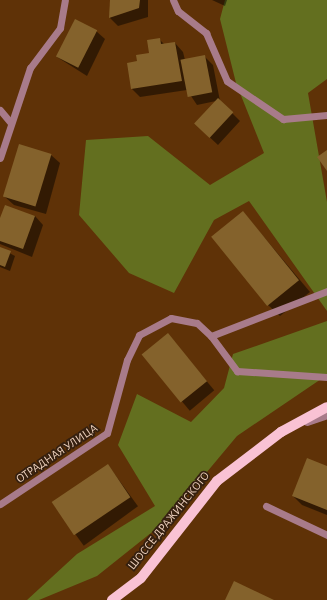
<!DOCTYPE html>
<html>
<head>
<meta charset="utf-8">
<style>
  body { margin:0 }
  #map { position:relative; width:327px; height:600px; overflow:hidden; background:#5f3207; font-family:"Alegreya Sans",sans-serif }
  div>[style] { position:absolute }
  .forest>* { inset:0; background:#636f1f }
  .shadow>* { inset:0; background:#0007; transform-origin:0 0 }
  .building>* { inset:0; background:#84622c; transform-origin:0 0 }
  .minor>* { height:7px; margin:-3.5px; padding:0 3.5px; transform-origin:3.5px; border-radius:3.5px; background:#a87b8a }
  .major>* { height:10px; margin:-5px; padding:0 5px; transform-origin:5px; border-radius:5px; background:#f9c2d4 }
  span { translate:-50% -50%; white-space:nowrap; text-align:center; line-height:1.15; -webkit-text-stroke:3.5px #352010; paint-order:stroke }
  .street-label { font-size:12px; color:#efd2be }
</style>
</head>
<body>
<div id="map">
  <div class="forest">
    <div style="clip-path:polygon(225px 0,327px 0,327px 79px,308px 93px,327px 202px,327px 311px,249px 201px,214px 220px,174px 293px,129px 273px,79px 215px,86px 140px,148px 136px,210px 185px,264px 153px,236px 83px,220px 19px)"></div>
    <div style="clip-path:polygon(327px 321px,327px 375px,237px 436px,166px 521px,97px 576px,39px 600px,27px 600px,77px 554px,155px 506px,118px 445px,137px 394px,191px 422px,224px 388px,233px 354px)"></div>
  </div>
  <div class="shadow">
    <div style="clip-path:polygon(111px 0,148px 0,148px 17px,118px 26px,110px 18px)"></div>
    <div style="clip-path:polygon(212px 0,227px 0,225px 6px)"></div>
    <div style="clip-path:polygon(96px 31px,105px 39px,87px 76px,57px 57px)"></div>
    <div style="clip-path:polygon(159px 39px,165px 45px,175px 43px,183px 52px,185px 60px,204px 56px,213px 65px,220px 101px,240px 121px,218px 145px,204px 132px,216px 101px,197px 105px,187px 90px,140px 97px,132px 89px,138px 62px,150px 54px)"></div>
    <div style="clip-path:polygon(51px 155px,60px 163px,46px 214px,14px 205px,5px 197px)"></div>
    <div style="clip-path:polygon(243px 212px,310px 292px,280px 316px,268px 305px)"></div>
    <div style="clip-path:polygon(35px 216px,43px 225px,32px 257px,0 244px,0 221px)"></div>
    <div style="clip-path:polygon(0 248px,15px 256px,10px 271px,0 267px)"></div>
    <div style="left:168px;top:335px;width:72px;height:32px;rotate:50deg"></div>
    <div style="left:108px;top:465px;width:51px;height:67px;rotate:54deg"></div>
    <div style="clip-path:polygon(327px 467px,327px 515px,302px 505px,293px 496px)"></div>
  </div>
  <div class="building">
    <div style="clip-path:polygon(110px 0,140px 0,139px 8px,109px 18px)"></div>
    <div style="left:75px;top:19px;width:25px;height:42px;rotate:27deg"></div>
    <div style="clip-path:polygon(160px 38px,161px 44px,175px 42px,182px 81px,131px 89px,127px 63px,137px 61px,136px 55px,149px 53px,147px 40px)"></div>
    <div style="left:205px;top:55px;width:38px;height:25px;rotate:79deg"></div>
    <div style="left:218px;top:98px;width:21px;height:35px;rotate:43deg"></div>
    <div style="left:19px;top:144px;width:34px;height:55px;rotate:17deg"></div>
    <div style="clip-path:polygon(327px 150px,327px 171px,317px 157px)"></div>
    <div style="clip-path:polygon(5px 205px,35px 216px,23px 249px,0 241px,0 218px)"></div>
    <div style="left:243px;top:211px;width:89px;height:41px;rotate:51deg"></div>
    <div style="clip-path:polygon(0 247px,11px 251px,5px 267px,0 265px)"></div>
    <div style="left:168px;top:333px;width:62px;height:34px;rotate:51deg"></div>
    <div style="clip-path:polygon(307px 458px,327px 466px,327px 510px,292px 496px)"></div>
    <div style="left:108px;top:464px;width:40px;height:68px;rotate:56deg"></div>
    <div style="clip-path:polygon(234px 581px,274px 600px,225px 600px)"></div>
  </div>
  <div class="minor">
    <div style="left:173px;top:0;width:12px;rotate:66deg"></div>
    <div style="left:178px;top:11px;width:36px;rotate:38deg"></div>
    <div style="left:206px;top:33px;width:52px;rotate:66.4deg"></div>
    <div style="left:227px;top:81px;width:68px;rotate:34.2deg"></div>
    <div style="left:283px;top:119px;width:44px;rotate:-5.2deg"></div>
    <div style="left:0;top:110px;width:16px;rotate:50deg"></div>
    <div style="left:0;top:158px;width:95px;rotate:-71.6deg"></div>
    <div style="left:30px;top:68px;width:50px;rotate:-53.1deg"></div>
    <div style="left:60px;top:28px;width:28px;rotate:-80deg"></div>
    <div style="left:211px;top:336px;width:44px;rotate:53.4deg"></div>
    <div style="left:237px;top:371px;width:90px;rotate:3.8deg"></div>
    <div style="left:307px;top:422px;width:21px;rotate:-19deg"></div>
    <div style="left:0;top:504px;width:128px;rotate:-33.6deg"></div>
    <div style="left:107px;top:433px;width:76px;rotate:-74.7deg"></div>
    <div style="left:127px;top:360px;width:28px;rotate:-64deg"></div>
    <div style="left:139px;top:335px;width:36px;rotate:-28deg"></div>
    <div style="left:171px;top:318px;width:26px;rotate:11deg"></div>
    <div style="left:197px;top:323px;width:19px;rotate:43deg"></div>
    <div style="left:211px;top:336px;width:124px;rotate:-21.2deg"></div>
    <div style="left:266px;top:506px;width:68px;rotate:25.4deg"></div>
  </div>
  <div class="major">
    <div style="left:112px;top:600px;width:36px;rotate:-37deg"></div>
    <div style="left:141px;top:578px;width:123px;rotate:-51.9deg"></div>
    <div style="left:217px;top:481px;width:81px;rotate:-37.4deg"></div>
    <div style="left:281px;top:432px;width:52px;rotate:-28.5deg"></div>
  </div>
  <div class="street-label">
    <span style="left:57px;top:454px;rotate:-34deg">ОТРАДНАЯ УЛИЦА</span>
    <span style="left:169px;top:521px;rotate:-51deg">ШОССЕ ДРАЖИНСКОГО</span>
  </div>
</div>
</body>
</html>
